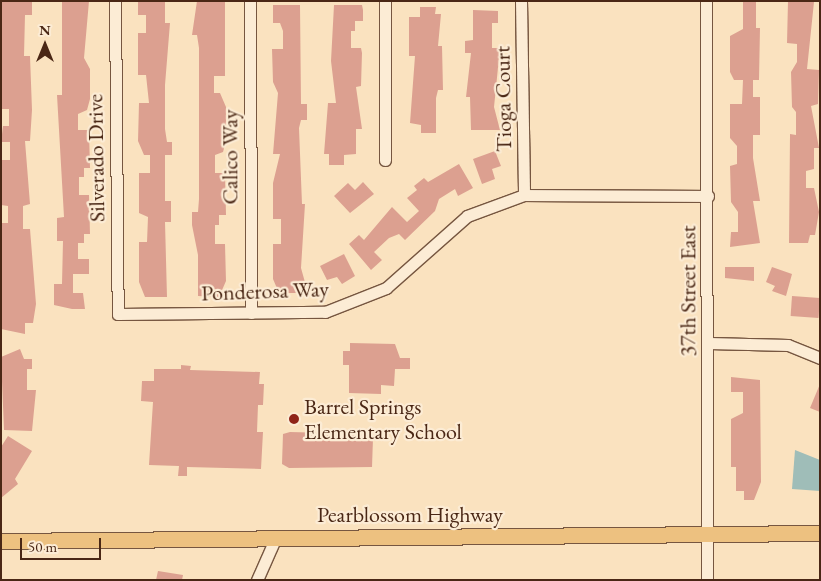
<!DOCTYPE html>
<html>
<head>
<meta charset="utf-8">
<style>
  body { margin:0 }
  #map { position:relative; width:821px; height:581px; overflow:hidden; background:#fae2bf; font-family:"EB Garamond",serif }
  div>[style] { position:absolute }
  .water>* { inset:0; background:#9fbdb8 }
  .building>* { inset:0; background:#dca090; transform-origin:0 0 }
  .roads { filter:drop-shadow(1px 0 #765640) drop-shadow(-1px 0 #765640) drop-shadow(0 1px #765640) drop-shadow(0 -1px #765640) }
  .minor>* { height:11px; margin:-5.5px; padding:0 5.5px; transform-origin:5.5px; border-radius:5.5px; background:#fcecd5 }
  .major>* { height:15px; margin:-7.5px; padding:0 7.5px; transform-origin:7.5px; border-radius:7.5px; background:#edc180 }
  .dots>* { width:14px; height:14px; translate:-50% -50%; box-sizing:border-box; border:2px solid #fcecd5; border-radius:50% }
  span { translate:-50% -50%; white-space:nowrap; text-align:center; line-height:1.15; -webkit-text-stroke:4.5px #fcecd5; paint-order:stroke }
  .street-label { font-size:22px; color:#4a2715 }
  .poi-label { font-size:22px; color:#4a2715 }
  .left { translate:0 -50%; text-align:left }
  .frame { position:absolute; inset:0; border:2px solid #4a2715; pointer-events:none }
  .north { position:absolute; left:20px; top:20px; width:50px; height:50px; -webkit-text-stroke:4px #fcecd5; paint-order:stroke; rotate:0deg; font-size:14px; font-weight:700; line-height:20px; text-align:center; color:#4a2715 }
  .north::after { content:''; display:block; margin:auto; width:18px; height:22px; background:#4a2715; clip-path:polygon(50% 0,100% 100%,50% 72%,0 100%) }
  .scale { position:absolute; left:20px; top:538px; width:81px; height:22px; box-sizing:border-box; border:2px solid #4a2715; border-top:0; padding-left:6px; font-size:15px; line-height:18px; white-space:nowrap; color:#4a2715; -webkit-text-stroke:4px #fcecd5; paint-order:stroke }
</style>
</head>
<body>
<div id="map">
  <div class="water">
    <div style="clip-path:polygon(795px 450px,820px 460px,820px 491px,792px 489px)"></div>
  </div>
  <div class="building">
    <div style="clip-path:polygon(1px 1px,32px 1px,32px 15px,25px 15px,24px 56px,30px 56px,32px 110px,30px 141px,25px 141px,30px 204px,23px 206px,23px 229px,30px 229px,36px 304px,33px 323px,25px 323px,25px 334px,1px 329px,1px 223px,8px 223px,8px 206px,1px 205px,1px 160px,10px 160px,10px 142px,1px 142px,3px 126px,9px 126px,9px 109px,1px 109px)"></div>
    <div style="clip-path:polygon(62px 1px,89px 1px,84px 58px,90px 69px,90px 99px,87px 110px,78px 114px,78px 130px,89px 130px,90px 168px,84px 168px,84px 177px,79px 177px,79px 195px,89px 195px,90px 234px,84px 234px,84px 243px,78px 243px,78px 259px,89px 259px,89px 274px,73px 274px,73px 293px,83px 293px,85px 309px,72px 309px,54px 305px,54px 284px,62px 284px,63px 241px,57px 241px,57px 218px,64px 217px,57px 95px,62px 95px)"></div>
    <div style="clip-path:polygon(138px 1px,165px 1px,165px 23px,170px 23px,165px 85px,165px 129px,167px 142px,172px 142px,172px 155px,165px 155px,165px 201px,171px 201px,171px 222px,165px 222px,167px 297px,145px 297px,139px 282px,139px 242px,147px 242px,148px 217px,139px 213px,139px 173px,150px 173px,150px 155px,144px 155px,138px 141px,139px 103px,149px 103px,146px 75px,138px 75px,138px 33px,146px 33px,146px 15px,138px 15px)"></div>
    <div style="clip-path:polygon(197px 1px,225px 1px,225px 76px,214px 76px,214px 93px,220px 93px,226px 107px,226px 141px,223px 152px,215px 155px,215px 173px,225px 173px,226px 215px,219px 215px,219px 225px,215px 225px,215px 244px,225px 244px,226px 281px,219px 297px,198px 296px,198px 255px,192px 225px,192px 212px,198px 212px,199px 199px,199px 48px,197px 35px,192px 35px)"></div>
    <div style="clip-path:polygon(743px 1px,756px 1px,756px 28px,760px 28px,759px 80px,753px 80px,753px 97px,760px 97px,760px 135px,753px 135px,753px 158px,760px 201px,753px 201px,760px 243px,730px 247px,731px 232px,738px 232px,738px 212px,731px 202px,730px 166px,737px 164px,737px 146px,730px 138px,730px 104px,742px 104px,743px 80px,734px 80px,730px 72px,730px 36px,743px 29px)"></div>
    <div style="clip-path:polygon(788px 1px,814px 2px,807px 69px,819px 70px,818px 104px,811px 106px,819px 148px,814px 148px,814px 169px,806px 171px,806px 188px,814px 188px,819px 212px,815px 235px,810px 235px,808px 243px,789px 243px,790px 134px,796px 135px,796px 112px,792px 107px,791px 72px,797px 62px,797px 44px,787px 43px)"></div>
    <div style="clip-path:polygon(273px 5px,300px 5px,301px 104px,307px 104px,307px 120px,301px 120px,299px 128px,302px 204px,305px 204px,301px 268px,308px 293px,279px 293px,273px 279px,273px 244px,281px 244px,281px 219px,273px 219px,273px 183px,280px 154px,273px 154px,278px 93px,273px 82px,272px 49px,283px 49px,283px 31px,280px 23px,273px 23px)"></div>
    <div style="clip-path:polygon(334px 5px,362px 5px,363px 10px,363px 21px,355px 21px,355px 31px,351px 31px,351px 48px,361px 48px,362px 53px,361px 86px,356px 87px,362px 129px,356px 129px,356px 154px,344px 155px,344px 165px,329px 165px,329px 154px,324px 154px,328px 103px,336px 103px,331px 61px)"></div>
    <div style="clip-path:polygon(420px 7px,436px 7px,435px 14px,441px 14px,438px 46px,442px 46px,443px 90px,438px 90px,436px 98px,436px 133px,421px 133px,421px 125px,410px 123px,415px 56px,409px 56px,409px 17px,420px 17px)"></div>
    <div style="clip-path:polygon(473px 10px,498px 11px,498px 23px,492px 23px,492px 48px,500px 48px,494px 107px,500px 130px,471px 130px,470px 97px,466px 97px,471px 53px,465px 53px,465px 41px,473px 40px)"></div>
    <div style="clip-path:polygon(495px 151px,501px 166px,492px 169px,495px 179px,482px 184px,473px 159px)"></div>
    <div style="clip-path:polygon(459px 164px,473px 188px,458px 196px,455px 189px,439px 199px,435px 211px,405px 240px,399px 234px,389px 238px,374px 252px,382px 260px,371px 270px,349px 244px,359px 235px,364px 240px,392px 207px,407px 222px,419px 211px,407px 198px,417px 190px,414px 186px,424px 178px,428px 182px)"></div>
    <div style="clip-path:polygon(363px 182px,374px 194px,350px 213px,334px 196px,348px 183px,355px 190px)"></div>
    <div style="clip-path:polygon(344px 254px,355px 276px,342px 284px,337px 277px,327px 280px,320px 266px)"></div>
    <div style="clip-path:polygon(725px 267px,754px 267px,754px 281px,725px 278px)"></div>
    <div style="clip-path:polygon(772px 267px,792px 274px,786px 296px,772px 291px,775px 286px,766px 282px)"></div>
    <div style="left:792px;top:296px;width:28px;height:20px;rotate:4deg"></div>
    <div style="clip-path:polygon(350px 343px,395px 344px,400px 358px,410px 358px,410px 369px,395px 369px,394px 386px,381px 385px,381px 394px,349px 393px,349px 365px,343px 365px,343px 351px,350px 351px)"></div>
    <div style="clip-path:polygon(20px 349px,24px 359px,32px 359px,32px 369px,27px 369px,27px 390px,36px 390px,32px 431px,4px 430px,1px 357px)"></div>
    <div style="clip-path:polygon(181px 365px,191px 366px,190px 370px,260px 372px,259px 384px,264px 384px,263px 405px,258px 405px,257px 432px,263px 432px,261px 469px,187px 467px,187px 476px,178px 476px,179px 466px,149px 465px,153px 402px,141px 401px,142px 381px,154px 381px,154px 369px,181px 369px)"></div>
    <div style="clip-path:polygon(731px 377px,760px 380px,761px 482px,754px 500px,744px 500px,744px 491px,736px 491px,736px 467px,731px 467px,731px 419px,743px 413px,743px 392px,731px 392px)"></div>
    <div style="clip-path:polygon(820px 384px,820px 412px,810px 408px)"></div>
    <div style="clip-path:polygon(290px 432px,366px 434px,373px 438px,372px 467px,289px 468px,282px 464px,283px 434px)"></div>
    <div style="clip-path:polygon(8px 436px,32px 451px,15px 479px,18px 484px,1px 498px,1px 447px)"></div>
    <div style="clip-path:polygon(158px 571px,183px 575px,182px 580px,156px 580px)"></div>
  </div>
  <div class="roads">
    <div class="minor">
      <div style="left:115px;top:1px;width:313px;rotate:89.5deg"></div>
      <div style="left:118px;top:314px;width:207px;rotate:-0.6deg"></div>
      <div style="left:325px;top:312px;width:66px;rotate:-21.5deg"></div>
      <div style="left:386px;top:288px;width:108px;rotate:-41.6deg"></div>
      <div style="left:467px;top:216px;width:61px;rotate:-20.2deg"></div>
      <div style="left:524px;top:195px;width:184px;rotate:0.3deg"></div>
      <div style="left:250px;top:1px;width:312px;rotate:89.8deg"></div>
      <div style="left:385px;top:1px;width:159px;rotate:90deg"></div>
      <div style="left:521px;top:1px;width:194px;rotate:89.1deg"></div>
      <div style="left:706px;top:1px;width:579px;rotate:89.9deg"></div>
      <div style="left:709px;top:343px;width:79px;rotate:1.5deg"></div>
      <div style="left:788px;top:345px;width:35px;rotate:22deg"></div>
      <div style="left:257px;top:580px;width:47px;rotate:-66.2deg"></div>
    </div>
    <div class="major">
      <div style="left:1px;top:541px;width:819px;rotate:-0.56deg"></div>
    </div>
  </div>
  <div class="dots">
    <div style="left:294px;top:419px;background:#8f2418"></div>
  </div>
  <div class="street-label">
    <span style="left:503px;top:99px;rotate:-91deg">Tioga Court</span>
    <span style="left:230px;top:157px;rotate:-90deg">Calico Way</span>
    <span style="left:96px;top:158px;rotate:-91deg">Silverado Drive</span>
    <span style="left:265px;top:291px;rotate:-2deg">Ponderosa Way</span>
    <span style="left:688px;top:291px;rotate:-90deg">37th Street East</span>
    <span style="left:410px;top:515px">Pearblossom Highway</span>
  </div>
  <div class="poi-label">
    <span class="left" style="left:304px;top:419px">Barrel Springs<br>Elementary School</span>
  </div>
  <div class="frame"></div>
  <div class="north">N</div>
  <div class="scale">50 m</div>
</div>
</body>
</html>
